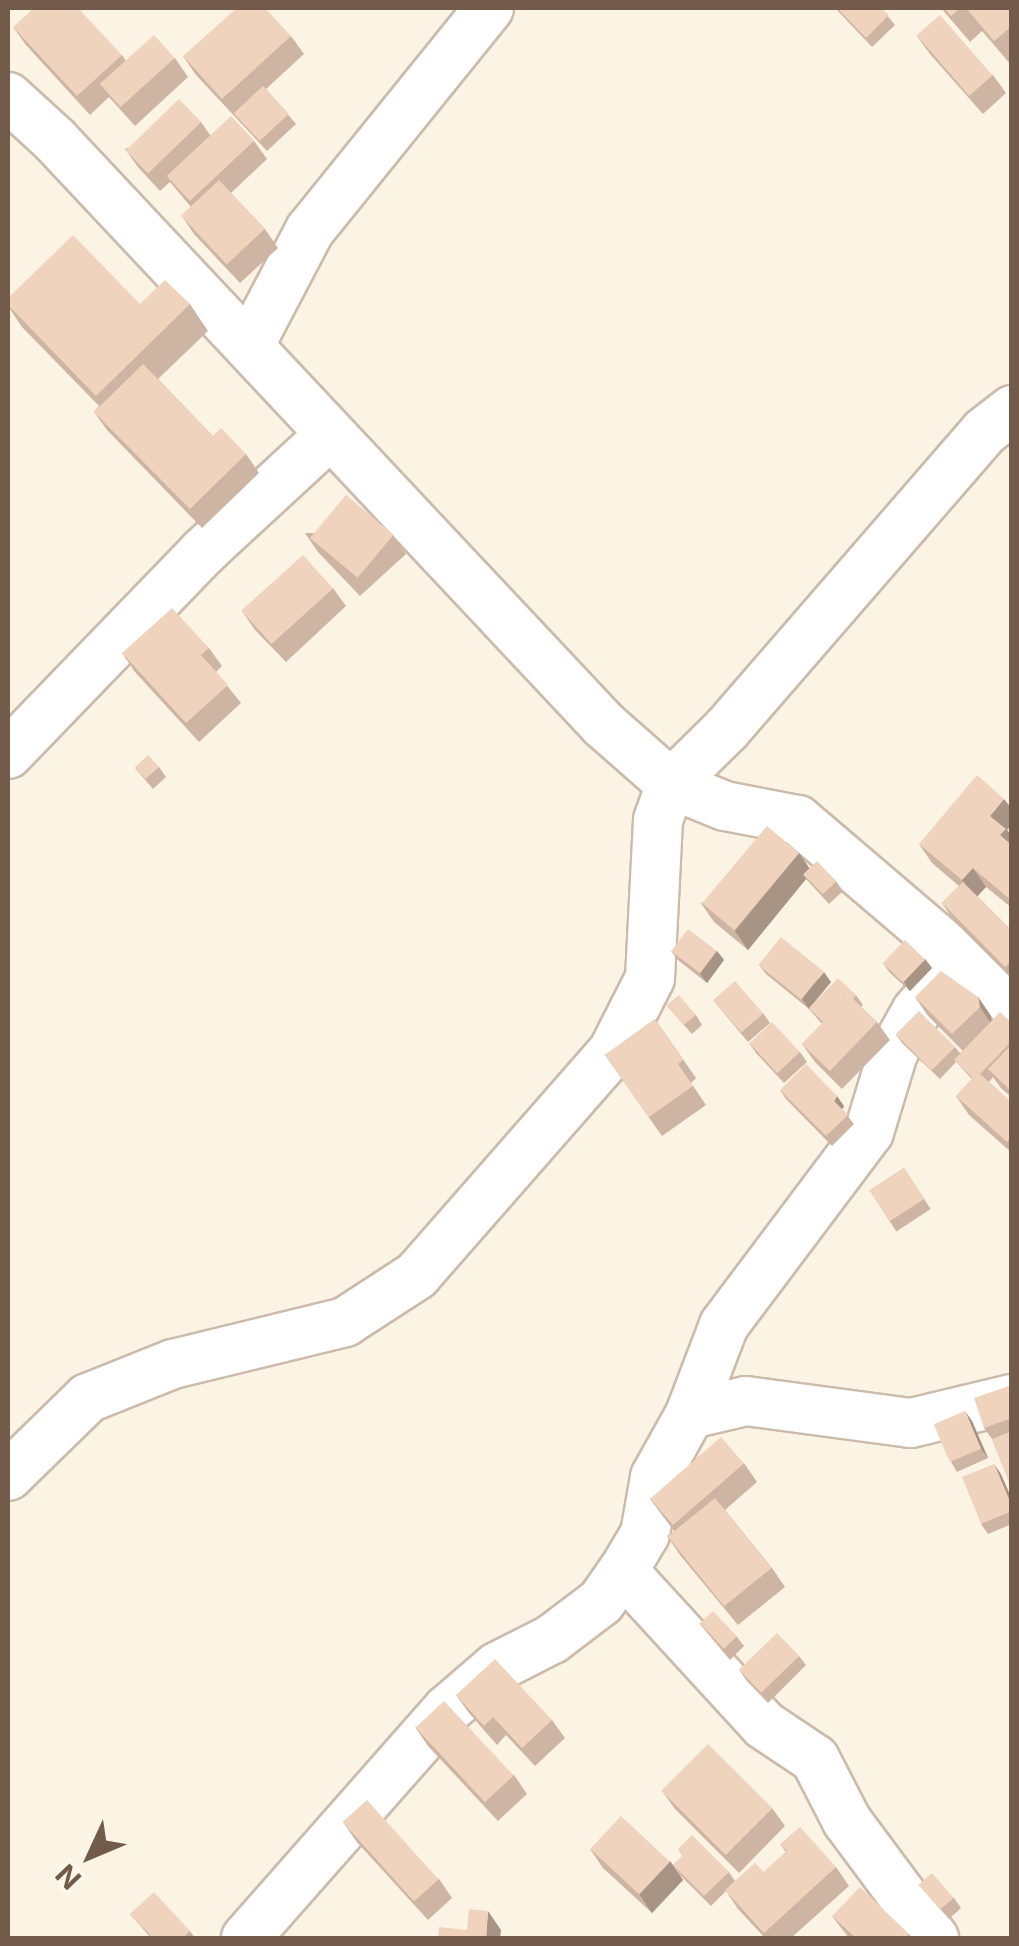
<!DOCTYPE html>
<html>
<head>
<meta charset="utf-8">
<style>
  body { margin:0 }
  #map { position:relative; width:1019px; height:1946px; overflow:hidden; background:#fbf3e4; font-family:Inter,sans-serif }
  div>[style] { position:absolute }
  .roads { filter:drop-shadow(2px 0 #ccbbab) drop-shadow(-2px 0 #ccbbab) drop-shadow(0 2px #ccbbab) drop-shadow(0 -2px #ccbbab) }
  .minor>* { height:48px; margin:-24px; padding:0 24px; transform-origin:24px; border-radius:24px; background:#fff }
  .wall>* { inset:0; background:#ceb5a3; transform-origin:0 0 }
  .shaded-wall>* { inset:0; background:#a89484 }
  .building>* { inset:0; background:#f0d3bd; transform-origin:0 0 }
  span { translate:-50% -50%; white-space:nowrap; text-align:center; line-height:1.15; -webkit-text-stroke:8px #fef7ea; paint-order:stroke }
  .frame { position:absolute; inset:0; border:10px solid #735b4b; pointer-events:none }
  .north { position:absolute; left:40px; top:1806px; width:100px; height:100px; -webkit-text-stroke:8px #fef7ea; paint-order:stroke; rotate:226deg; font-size:28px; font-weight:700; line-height:40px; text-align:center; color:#735b4b }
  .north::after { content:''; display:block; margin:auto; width:35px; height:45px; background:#735b4b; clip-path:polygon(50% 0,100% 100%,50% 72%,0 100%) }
</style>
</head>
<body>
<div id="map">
  <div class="roads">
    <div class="minor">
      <div style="left:8px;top:97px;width:62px;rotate:42.4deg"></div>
      <div style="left:54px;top:139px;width:804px;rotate:46.82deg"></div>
      <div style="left:604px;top:725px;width:89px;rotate:41.4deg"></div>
      <div style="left:671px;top:784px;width:58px;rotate:22.2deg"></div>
      <div style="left:725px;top:806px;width:74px;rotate:10.9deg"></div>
      <div style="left:798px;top:820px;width:282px;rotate:40.5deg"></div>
      <div style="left:249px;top:346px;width:131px;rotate:-62.3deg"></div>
      <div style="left:310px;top:230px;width:285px;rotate:-51.1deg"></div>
      <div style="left:8px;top:754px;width:281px;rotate:-46deg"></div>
      <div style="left:203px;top:552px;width:173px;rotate:-42.7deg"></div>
      <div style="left:690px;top:1414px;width:57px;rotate:-13.1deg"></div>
      <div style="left:746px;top:1401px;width:166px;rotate:7.6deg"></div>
      <div style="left:911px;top:1423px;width:104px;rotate:-13.4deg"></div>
      <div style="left:8px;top:1476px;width:112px;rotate:-44.3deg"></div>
      <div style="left:88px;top:1398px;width:92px;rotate:-21.8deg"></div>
      <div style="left:173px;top:1364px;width:177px;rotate:-13.7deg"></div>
      <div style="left:345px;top:1322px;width:86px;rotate:-33.1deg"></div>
      <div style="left:417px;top:1275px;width:298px;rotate:-48.8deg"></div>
      <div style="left:613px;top:1051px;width:82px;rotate:-63.1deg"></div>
      <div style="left:650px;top:978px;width:158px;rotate:-87.1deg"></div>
      <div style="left:658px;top:820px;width:38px;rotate:-70deg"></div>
      <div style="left:671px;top:784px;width:77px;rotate:-44.5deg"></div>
      <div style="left:726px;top:730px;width:394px;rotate:-49.1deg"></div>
      <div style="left:984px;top:432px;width:36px;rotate:-38deg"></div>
      <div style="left:623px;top:1571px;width:43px;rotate:-59.3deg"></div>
      <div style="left:645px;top:1534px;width:58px;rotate:-80deg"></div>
      <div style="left:655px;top:1477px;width:72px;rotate:-60.9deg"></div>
      <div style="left:690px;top:1414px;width:95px;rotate:-69.1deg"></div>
      <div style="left:724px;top:1325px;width:241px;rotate:-53.1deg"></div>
      <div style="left:869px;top:1132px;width:83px;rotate:-73.1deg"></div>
      <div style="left:893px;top:1053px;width:47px;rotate:-60.7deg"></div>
      <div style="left:916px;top:1012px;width:65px;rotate:-50deg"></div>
      <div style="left:246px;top:1938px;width:304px;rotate:-48.6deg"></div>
      <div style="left:447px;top:1710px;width:66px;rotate:-40.7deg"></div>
      <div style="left:497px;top:1667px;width:62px;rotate:-27deg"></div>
      <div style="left:552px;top:1639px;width:61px;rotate:-37.1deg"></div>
      <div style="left:601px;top:1602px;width:38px;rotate:-55deg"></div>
      <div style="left:623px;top:1571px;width:209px;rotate:47.5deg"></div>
      <div style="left:764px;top:1725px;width:61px;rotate:33.7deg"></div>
      <div style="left:815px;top:1759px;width:70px;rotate:62.7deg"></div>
      <div style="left:847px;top:1821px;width:146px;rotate:53.4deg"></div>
    </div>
  </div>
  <div class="wall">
    <div style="clip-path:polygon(835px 8px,881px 8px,895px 25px,872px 47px)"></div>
    <div style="clip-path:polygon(941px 8px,1012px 8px,1012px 66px,982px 31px,970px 42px)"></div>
    <div style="clip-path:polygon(13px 27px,122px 55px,126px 61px,175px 58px,188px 77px,135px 126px,109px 97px,90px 115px,26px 45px)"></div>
    <div style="clip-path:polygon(291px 36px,304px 54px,266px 89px,296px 124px,267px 151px,196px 75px,183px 56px)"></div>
    <div style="clip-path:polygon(917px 36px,993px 75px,1006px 93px,983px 114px,930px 54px)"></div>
    <div style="clip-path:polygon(201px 122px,210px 135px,254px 141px,267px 159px,231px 193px,265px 229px,278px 248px,240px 283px,194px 234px,182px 216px,191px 207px,170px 182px,160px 191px,138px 167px,125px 149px)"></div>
    <div style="clip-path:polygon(8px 298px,140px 304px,190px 304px,208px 331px,158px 379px,213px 436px,246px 454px,259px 473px,202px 528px,107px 430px,94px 412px,99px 406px,22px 327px,8px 306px)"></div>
    <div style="clip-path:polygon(305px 533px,393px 535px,406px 554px,360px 596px,318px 552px)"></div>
    <div style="clip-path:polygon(333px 588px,346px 606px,286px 662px,255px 630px,242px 611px)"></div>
    <div style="clip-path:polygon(209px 648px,222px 666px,216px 672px,241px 703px,199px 742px,135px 672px,122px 653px)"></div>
    <div style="clip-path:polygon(159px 767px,166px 777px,153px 789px,135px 768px)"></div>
    <div style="clip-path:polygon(1007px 830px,1012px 837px,1012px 908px,986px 887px,977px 896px,1012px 931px,1012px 979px,955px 922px,942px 903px,959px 886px,932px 863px,919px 844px)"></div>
    <div style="clip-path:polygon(799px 853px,809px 868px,836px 881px,843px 891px,829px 904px,806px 879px,748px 950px,714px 922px,701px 903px)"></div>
    <div style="clip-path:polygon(671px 951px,717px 951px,724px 960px,707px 983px,678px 960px)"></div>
    <div style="clip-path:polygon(925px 959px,932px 968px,910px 991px,890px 973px,883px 963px)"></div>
    <div style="clip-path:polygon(759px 965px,831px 982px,809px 1008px,856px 995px,863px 1005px,861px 1007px,877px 1022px,890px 1040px,842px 1089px,815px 1062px,802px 1044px,822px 1024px,809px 1009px,766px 974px)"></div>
    <div style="clip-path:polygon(915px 997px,978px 997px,991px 1016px,992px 1020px,1012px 1023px,1012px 1098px,1001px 1088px,993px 1077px,989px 1082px,1012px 1103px,1012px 1153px,969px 1115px,956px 1096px,972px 1079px,956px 1062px,940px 1079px,903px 1044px,896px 1035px,955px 1047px,960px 1053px,963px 1051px,928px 1016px)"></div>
    <div style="clip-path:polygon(713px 1000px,763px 1013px,770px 1023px,748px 1042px)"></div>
    <div style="clip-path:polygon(667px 1006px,696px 1015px,702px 1025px,692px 1034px)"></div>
    <div style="clip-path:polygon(655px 1019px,696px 1078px,691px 1083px,706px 1105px,662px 1136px,605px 1055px)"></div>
    <div style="clip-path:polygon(749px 1043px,800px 1052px,807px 1062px,784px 1083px,756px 1053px)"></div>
    <div style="clip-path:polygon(780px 1090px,844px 1106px,842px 1109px,854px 1124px,832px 1146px,786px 1099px)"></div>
    <div style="left:904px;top:1168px;width:49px;height:41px;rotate:57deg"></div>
    <div style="clip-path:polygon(1012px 1385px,1012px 1488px,992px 1439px,984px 1428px)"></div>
    <div style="clip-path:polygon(972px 1421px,988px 1458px,957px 1472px,951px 1462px)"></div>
    <div style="clip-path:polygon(744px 1463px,757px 1482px,725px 1510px,772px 1568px,785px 1587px,738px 1625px,680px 1555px,667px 1536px,674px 1531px,650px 1499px)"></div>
    <div style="clip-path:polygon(1001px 1474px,1012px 1500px,1012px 1524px,988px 1534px,981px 1524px)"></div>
    <div style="clip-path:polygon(699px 1623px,737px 1637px,744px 1646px,730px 1660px)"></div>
    <div style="clip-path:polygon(799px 1656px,806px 1665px,768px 1703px,746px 1680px,740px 1671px)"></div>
    <div style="clip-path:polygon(456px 1695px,552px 1720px,565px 1738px,535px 1766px,506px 1735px,497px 1745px,469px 1713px)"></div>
    <div style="clip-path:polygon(415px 1727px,514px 1775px,527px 1794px,498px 1821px,428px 1746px)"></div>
    <div style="clip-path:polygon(662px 1791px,772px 1808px,785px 1826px,739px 1873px,675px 1809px)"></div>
    <div style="clip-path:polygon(343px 1822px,439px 1879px,452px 1898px,428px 1920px,356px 1841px)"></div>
    <div style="clip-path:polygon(780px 1844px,836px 1867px,849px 1886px,791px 1938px,765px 1938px,738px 1909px,726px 1891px,711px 1906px,680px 1875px,673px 1865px,683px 1856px,678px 1849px,729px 1872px,735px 1881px,764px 1872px,786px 1852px)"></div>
    <div style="clip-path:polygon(590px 1849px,670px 1861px,683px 1880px,652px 1913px,603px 1868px)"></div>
    <div style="clip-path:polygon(919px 1885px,954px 1898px,961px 1908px,949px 1919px)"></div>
    <div style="clip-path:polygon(130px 1914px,190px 1931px,195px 1938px,151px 1938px)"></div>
    <div style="clip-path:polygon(832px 1916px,909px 1934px,912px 1938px,849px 1938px)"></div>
  </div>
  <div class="shaded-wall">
    <div style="clip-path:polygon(1004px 799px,1012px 809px,1012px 825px,1007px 830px,1012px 837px,1012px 851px,1000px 835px,990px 816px)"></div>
    <div style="clip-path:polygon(799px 853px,812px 872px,803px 874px,806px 879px,748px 950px,735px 931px)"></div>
    <div style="clip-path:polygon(973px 868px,986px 887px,975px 899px,962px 880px)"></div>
    <div style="clip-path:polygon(717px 951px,724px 960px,707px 983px,700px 974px)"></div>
    <div style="clip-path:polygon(925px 959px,932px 968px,910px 991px,904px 982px)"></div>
    <div style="clip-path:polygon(824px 972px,831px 982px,809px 1009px,802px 999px)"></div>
    <div style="clip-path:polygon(978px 997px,991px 1016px,992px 1025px,980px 1007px)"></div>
    <div style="clip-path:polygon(837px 1096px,844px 1106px,841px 1111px,834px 1101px)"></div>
    <div style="clip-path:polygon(965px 1411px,972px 1421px,988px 1458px,981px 1449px)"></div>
    <div style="clip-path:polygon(994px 1464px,1001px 1474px,1012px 1500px,1012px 1506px)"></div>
    <div style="clip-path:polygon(670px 1861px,683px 1880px,652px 1913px,639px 1894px)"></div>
    <div style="clip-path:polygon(488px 1911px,501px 1930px,500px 1938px,486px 1938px)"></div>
  </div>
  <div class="building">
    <div style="clip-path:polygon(34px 8px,78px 8px,122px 55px,77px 96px,13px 27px)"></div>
    <div style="clip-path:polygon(237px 8px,265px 8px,291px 36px,222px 99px,183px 56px)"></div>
    <div style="clip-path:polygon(837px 8px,881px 8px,889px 15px,866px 38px)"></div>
    <div style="clip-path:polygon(944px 8px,961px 8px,951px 16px)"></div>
    <div style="clip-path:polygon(966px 8px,1012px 8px,1012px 26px,994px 41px)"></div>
    <div style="left:940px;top:15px;width:80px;height:31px;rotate:49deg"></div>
    <div style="left:154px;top:35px;width:31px;height:73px;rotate:48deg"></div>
    <div style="left:263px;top:86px;width:38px;height:40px;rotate:47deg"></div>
    <div style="left:179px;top:99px;width:32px;height:74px;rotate:46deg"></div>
    <div style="left:231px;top:116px;width:34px;height:88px;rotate:47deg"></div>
    <div style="left:219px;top:180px;width:67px;height:52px;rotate:47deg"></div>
    <div style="clip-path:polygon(73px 235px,140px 304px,165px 280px,190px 304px,96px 396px,8px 305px,8px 298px)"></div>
    <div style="clip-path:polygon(143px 364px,213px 436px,221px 428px,246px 454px,190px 509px,94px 412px)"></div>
    <div style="left:346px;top:495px;width:62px;height:56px;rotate:40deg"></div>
    <div style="left:303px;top:555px;width:45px;height:83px;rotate:48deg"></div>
    <div style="clip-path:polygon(172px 608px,209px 648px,201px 655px,228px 685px,186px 723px,122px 653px)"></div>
    <div style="left:148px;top:755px;width:16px;height:18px;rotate:47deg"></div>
    <div style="clip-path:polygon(977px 775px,1004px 799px,990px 816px,1006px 829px,1000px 835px,1012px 845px,1012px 901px,973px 868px,962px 880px,919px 844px)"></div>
    <div style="left:767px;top:826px;width:42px;height:101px;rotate:40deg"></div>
    <div style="left:817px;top:861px;width:28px;height:19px;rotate:46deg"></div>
    <div style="clip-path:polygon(963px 882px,1012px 931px,1012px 961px,1005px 967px,942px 903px)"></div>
    <div style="left:688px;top:929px;width:36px;height:28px;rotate:37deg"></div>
    <div style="left:781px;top:937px;width:55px;height:36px;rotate:39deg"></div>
    <div style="left:905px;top:940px;width:28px;height:32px;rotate:44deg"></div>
    <div style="clip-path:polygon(941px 971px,978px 997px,980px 1007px,952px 1034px,915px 997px)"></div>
    <div style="clip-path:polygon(838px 978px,856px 995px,853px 999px,849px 995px,823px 1022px,809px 1008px)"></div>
    <div style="left:735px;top:981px;width:43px;height:29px;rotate:49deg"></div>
    <div style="left:679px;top:995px;width:26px;height:16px;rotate:50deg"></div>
    <div style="left:849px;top:995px;width:39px;height:68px;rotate:44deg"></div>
    <div style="left:919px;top:1011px;width:51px;height:33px;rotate:45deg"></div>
    <div style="clip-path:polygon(1000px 1012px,1012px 1023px,1012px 1041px,980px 1074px,978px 1072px,973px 1078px,954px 1060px)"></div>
    <div style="clip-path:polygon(655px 1019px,683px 1060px,678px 1064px,693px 1086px,649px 1117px,605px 1055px)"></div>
    <div style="left:772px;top:1022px;width:41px;height:31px;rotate:47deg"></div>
    <div style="clip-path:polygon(1012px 1044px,1012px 1092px,988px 1069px)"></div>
    <div style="clip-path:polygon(806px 1064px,837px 1096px,834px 1101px,848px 1115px,826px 1136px,780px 1090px)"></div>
    <div style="clip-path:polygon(978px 1072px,1012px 1103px,1012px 1137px,1007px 1142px,956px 1096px)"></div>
    <div style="left:904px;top:1168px;width:37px;height:41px;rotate:57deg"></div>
    <div style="clip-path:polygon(1012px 1385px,1012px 1418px,984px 1428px,974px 1398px)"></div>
    <div style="left:965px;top:1411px;width:41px;height:34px;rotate:67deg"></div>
    <div style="clip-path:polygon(1012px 1431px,1012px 1487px,1011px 1488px,992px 1439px)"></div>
    <div style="left:721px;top:1437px;width:35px;height:94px;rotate:49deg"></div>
    <div style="clip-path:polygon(994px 1464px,1012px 1506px,1012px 1511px,981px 1524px,962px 1477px)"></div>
    <div style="left:715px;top:1498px;width:90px;height:61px;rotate:51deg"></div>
    <div style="left:713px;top:1611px;width:35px;height:18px;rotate:47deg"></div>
    <div style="left:777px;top:1633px;width:32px;height:53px;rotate:46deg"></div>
    <div style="clip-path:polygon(495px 1659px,552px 1720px,522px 1748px,493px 1717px,484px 1726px,456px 1695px)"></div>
    <div style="left:444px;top:1701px;width:102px;height:39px;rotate:47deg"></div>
    <div style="left:708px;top:1744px;width:91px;height:66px;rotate:45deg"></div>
    <div style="left:367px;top:1800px;width:107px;height:33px;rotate:48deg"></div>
    <div style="left:621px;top:1816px;width:67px;height:45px;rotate:43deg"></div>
    <div style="clip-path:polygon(800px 1827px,836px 1867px,764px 1933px,725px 1890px,755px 1863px,764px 1872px,787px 1851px,780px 1844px)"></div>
    <div style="clip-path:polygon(692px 1835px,729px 1872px,704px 1896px,673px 1865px,683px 1855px,678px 1849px)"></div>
    <div style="left:932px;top:1873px;width:33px;height:18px;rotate:49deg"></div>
    <div style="clip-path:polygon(860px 1887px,909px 1934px,905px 1938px,856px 1938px,832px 1916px)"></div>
    <div style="clip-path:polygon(154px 1892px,190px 1931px,183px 1938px,153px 1938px,130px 1914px)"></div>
    <div style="clip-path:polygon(469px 1909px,488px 1911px,486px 1938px,438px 1938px,439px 1927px,467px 1930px)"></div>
  </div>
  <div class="frame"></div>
  <div class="north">N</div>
</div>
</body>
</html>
